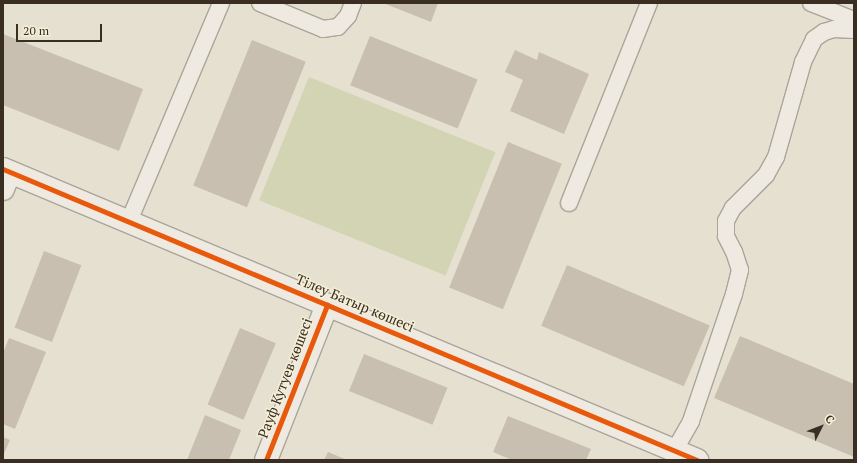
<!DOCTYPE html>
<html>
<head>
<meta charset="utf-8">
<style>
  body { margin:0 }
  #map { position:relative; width:857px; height:463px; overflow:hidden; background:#e5e0d0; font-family:"PT Serif",serif }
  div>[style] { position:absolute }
  .green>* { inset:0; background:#d2d4b3; transform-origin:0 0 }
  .building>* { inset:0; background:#c8bfb1; transform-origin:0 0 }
  .roads { filter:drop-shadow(1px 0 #aaa599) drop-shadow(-1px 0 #aaa599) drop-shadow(0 1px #aaa599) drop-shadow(0 -1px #aaa599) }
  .lane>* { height:16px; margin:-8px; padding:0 8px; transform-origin:8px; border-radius:8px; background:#eeeae1 }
  .street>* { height:22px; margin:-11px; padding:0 11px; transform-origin:11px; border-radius:11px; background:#eeeae1 }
  .secondary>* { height:22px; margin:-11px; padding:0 11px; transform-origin:11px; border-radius:11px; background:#eeeae1 }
  .cycleway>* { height:5px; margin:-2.5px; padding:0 2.5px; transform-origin:2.5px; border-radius:2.5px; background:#e8590c }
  span { translate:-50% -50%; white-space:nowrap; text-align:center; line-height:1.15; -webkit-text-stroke:3px #f4eed7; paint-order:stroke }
  .street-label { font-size:14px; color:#392e21 }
  .frame { position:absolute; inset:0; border:4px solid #392e21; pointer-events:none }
  .north { position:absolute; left:801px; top:407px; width:40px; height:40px; -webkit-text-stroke:3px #f4eed7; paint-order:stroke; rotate:48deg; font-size:11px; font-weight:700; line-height:16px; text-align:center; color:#392e21 }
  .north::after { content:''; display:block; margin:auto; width:14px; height:18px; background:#392e21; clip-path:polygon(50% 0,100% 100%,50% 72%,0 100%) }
  .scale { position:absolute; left:16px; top:24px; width:86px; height:18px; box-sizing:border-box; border:2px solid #392e21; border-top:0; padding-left:5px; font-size:12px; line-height:14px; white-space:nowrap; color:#392e21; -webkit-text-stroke:3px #f4eed7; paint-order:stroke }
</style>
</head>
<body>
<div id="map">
  <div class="green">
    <div style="left:309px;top:77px;width:201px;height:133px;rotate:22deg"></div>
  </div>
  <div class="building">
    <div style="clip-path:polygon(383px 3px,438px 3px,431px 22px)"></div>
    <div style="clip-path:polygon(3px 34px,143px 89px,119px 151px,3px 105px)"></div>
    <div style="left:370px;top:36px;width:116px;height:53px;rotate:22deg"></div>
    <div style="left:252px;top:40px;width:58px;height:157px;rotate:22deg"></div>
    <div style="clip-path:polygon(515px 50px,537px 60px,539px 52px,589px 74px,564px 134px,510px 111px,523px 80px,505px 72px)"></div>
    <div style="left:508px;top:142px;width:58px;height:157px;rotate:22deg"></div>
    <div style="left:44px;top:251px;width:40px;height:82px;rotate:21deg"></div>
    <div style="left:567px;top:265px;width:155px;height:66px;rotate:23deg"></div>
    <div style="left:240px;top:328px;width:39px;height:83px;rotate:23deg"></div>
    <div style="clip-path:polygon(740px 336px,854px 384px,854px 457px,714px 398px)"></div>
    <div style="clip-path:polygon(9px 338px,46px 352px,15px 429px,3px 424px,3px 353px)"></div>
    <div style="left:364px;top:354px;width:90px;height:40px;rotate:22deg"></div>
    <div style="clip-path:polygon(205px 415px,241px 430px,229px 460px,187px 460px)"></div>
    <div style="clip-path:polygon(508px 416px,591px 449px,586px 460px,512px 460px,493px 452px)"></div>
    <div style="clip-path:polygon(3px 437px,10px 440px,3px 456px)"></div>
    <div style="clip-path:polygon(328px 452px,347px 460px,324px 460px)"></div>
  </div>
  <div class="roads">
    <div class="lane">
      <div style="left:260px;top:3px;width:68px;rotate:22.4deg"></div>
      <div style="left:323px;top:29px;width:15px;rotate:-8deg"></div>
      <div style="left:338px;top:27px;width:15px;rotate:-48deg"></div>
      <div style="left:348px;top:16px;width:14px;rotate:-69deg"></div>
      <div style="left:811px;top:3px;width:46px;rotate:21.6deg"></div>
      <div style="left:569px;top:203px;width:215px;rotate:-68.2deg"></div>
      <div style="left:129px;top:221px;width:237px;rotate:-67.1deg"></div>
      <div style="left:674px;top:451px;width:34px;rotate:-60deg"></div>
      <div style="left:691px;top:421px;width:134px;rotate:-71.3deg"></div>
      <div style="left:734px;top:294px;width:25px;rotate:-76deg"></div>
      <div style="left:740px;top:270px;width:19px;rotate:-108deg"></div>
      <div style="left:734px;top:252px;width:18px;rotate:-117deg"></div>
      <div style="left:726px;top:236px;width:15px;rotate:-90deg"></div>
      <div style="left:726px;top:221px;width:15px;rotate:-62deg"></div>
      <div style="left:733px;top:208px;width:47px;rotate:-45deg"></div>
      <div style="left:766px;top:175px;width:21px;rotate:-61deg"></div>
      <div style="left:776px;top:157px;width:99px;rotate:-74.1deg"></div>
      <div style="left:803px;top:62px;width:25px;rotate:-64deg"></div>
      <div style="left:814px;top:39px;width:12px;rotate:-35deg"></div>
      <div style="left:824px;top:32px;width:10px;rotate:-17deg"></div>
      <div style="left:834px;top:29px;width:20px;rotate:3deg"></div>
    </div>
    <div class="street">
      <div style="left:3px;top:189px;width:18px;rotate:-68deg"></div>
      <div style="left:266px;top:460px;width:167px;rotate:-68.5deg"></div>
    </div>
    <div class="secondary">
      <div style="left:3px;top:169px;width:753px;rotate:22.75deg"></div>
    </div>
  </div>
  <div class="cycleway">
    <div style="left:3px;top:169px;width:753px;rotate:22.75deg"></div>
    <div style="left:266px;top:460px;width:167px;rotate:-68.5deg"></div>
  </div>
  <div class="street-label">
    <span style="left:355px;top:303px;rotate:23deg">Тілеу Батыр көшесі</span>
    <span style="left:285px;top:378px;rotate:-69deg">Рауф Кутуев көшесі</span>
  </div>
  <div class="frame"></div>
  <div class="north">С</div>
  <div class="scale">20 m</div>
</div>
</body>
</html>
